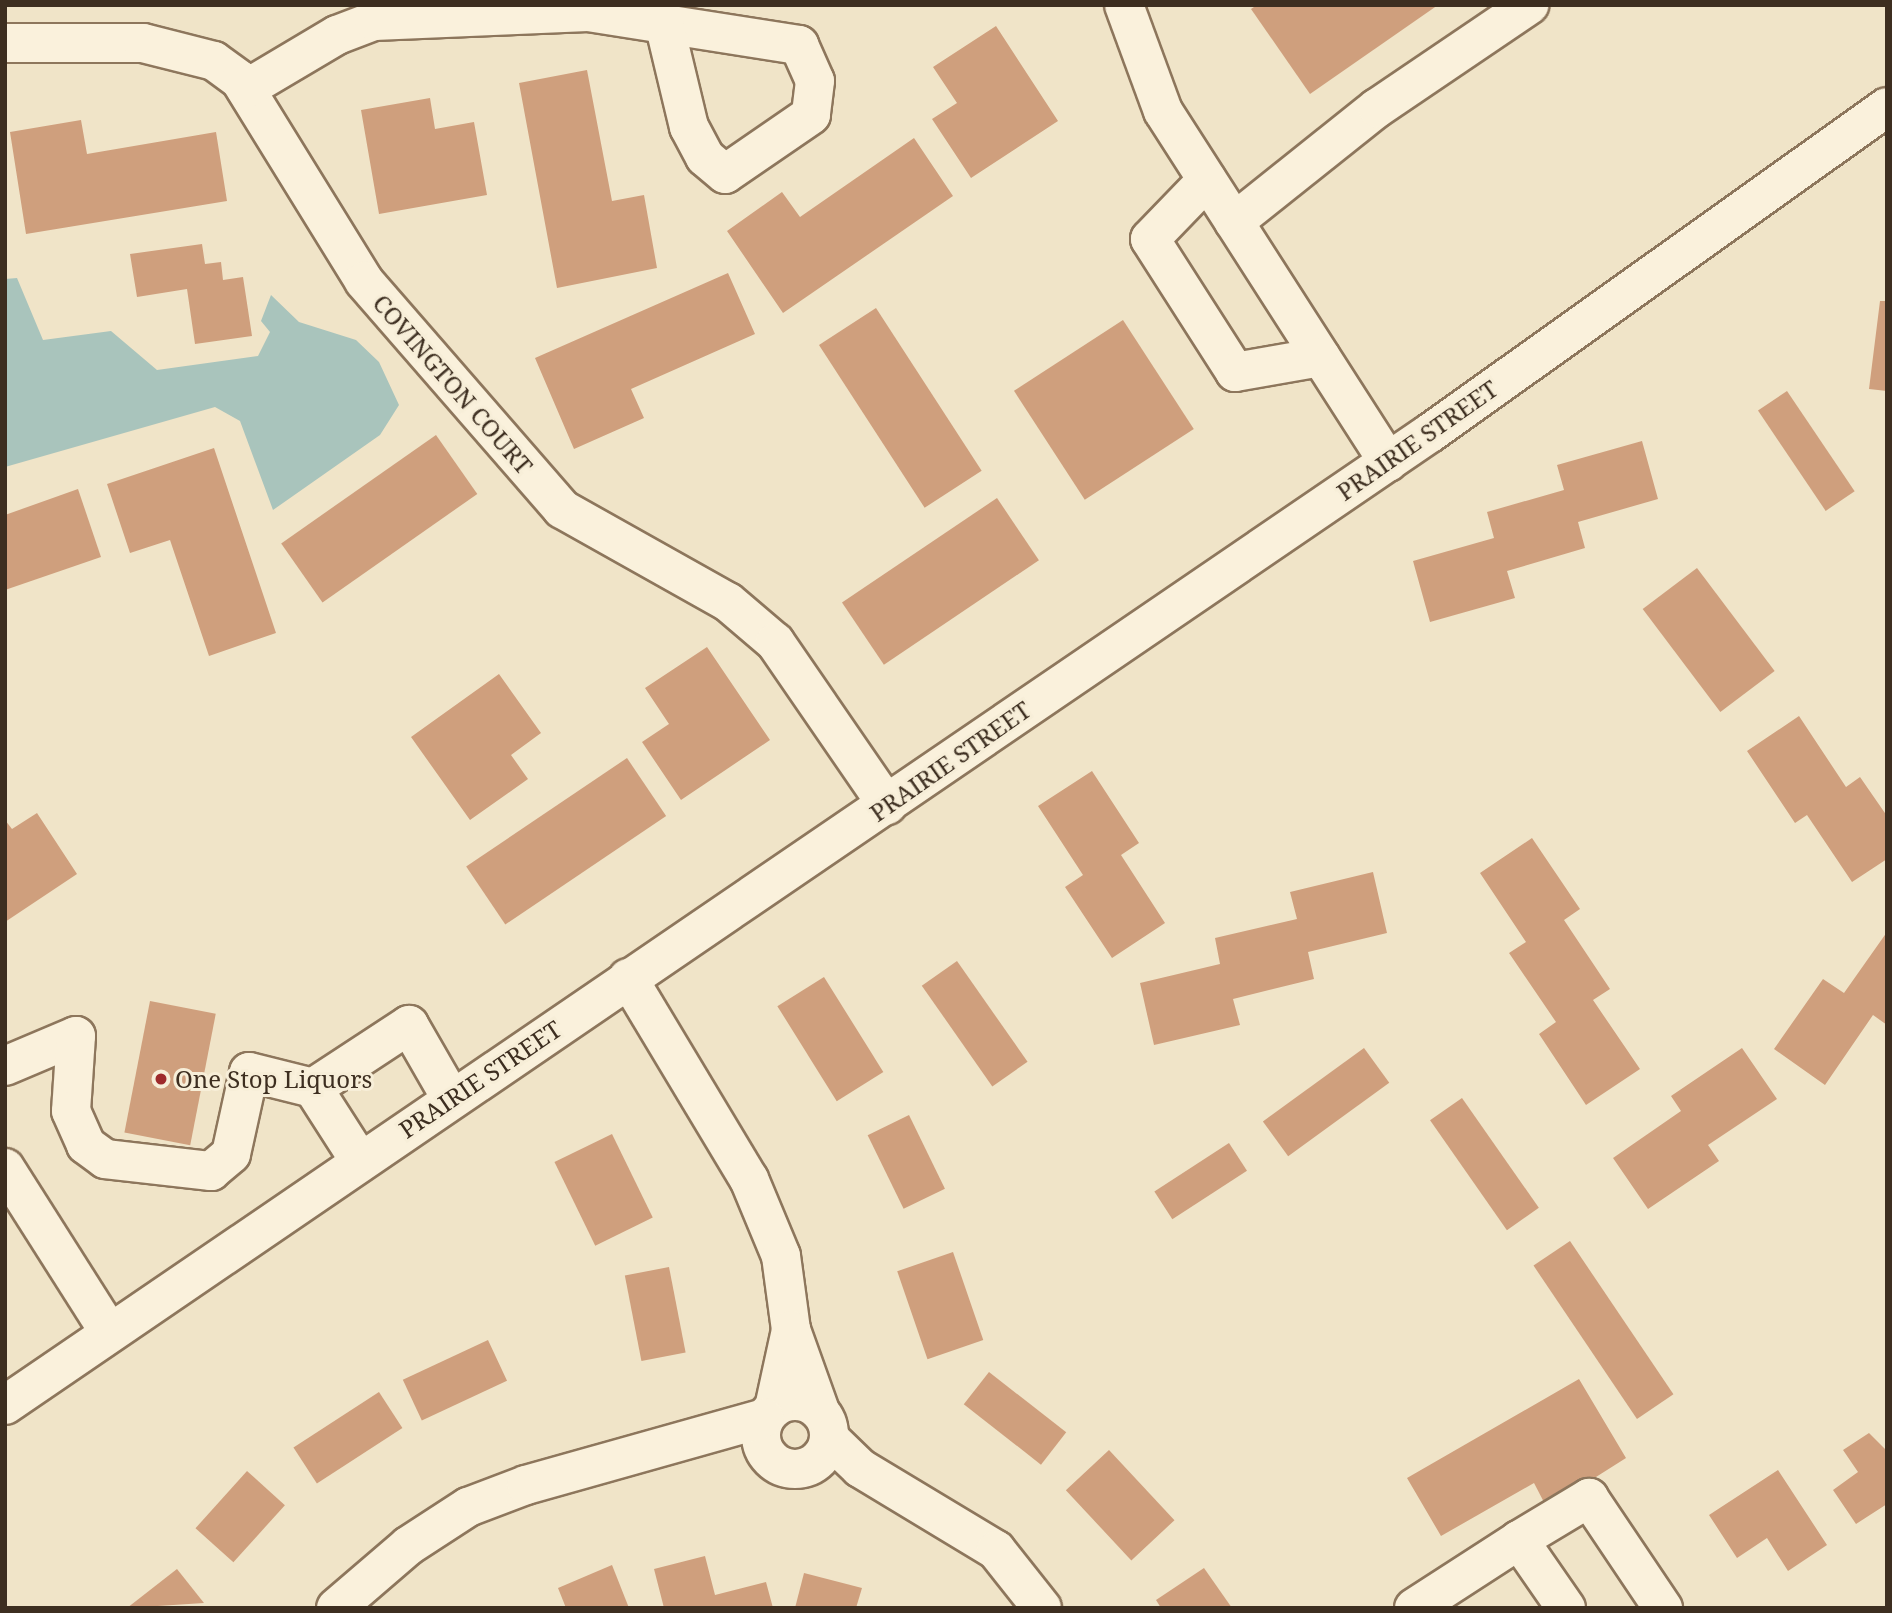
<!DOCTYPE html>
<html>
<head>
<meta charset="utf-8">
<style>
  body { margin:0 }
  #map { position:relative; width:1892px; height:1613px; overflow:hidden; background:#f0e4c8; font-family:"Noto Serif",serif }
  div>[style] { position:absolute }
  .water>* { inset:0; background:#a9c4bc }
  .building>* { inset:0; background:#cf9f7d; transform-origin:0 0 }
  .roads { filter:drop-shadow(2px 0 #8d765c) drop-shadow(-2px 0 #8d765c) drop-shadow(0 2px #8d765c) drop-shadow(0 -2px #8d765c) }
  .minor>* { height:38px; margin:-19px; padding:0 19px; transform-origin:19px; border-radius:19px; background:#faf1dc }
  .minor>.ring { margin:-19px; padding:0; box-sizing:content-box; background:none; border:38px solid #faf1dc; border-radius:50% }
  .dots>* { width:19px; height:19px; translate:-50% -50%; box-sizing:border-box; border:4px solid #f7eed8; border-radius:50% }
  span { translate:-50% -50%; white-space:nowrap; text-align:center; line-height:1.15; -webkit-text-stroke:6px #f7eed8; paint-order:stroke }
  .street-label { font-size:24px; color:#3d2e20 }
  .poi-label { font-size:24px; color:#3d2e20 }
  .left { translate:0 -50%; text-align:left }
  .frame { position:absolute; inset:0; border:7px solid #3d2e20; pointer-events:none }
</style>
</head>
<body>
<div id="map">
  <div class="water">
    <div style="clip-path:polygon(17px 278px,43px 340px,111px 331px,157px 370px,258px 356px,270px 332px,261px 321px,271px 295px,299px 322px,356px 340px,379px 362px,399px 405px,380px 435px,273px 510px,240px 421px,215px 407px,5px 467px,5px 279px)"></div>
  </div>
  <div class="building">
    <div style="clip-path:polygon(1257px 5px,1438px 5px,1310px 94px,1251px 9px)"></div>
    <div style="clip-path:polygon(996px 26px,1058px 121px,971px 178px,932px 119px,957px 103px,933px 67px)"></div>
    <div style="clip-path:polygon(587px 70px,612px 201px,644px 195px,657px 268px,557px 288px,519px 83px)"></div>
    <div style="clip-path:polygon(430px 98px,435px 129px,474px 122px,487px 195px,379px 214px,361px 110px)"></div>
    <div style="clip-path:polygon(81px 120px,87px 154px,216px 132px,227px 201px,26px 234px,10px 132px)"></div>
    <div style="clip-path:polygon(914px 138px,953px 196px,783px 313px,727px 231px,782px 192px,800px 217px)"></div>
    <div style="clip-path:polygon(202px 244px,205px 264px,221px 262px,223px 280px,243px 277px,252px 336px,195px 344px,187px 289px,137px 297px,130px 254px)"></div>
    <div style="clip-path:polygon(728px 273px,755px 334px,631px 389px,644px 418px,574px 449px,535px 358px)"></div>
    <div style="clip-path:polygon(1880px 301px,1887px 301px,1887px 391px,1869px 389px)"></div>
    <div style="left:876px;top:308px;width:194px;height:68px;rotate:57deg"></div>
    <div style="left:1123px;top:320px;width:130px;height:130px;rotate:57deg"></div>
    <div style="left:1787px;top:391px;width:121px;height:35px;rotate:56deg"></div>
    <div style="left:436px;top:435px;width:72px;height:189px;rotate:55deg"></div>
    <div style="clip-path:polygon(1642px 441px,1658px 499px,1578px 522px,1585px 548px,1507px 571px,1515px 598px,1430px 622px,1413px 561px,1494px 538px,1487px 512px,1564px 490px,1557px 465px)"></div>
    <div style="clip-path:polygon(214px 448px,276px 633px,209px 656px,170px 540px,130px 553px,107px 484px)"></div>
    <div style="clip-path:polygon(78px 489px,101px 557px,5px 590px,5px 515px)"></div>
    <div style="left:997px;top:498px;width:75px;height:187px;rotate:56deg"></div>
    <div style="left:1697px;top:568px;width:129px;height:68px;rotate:53deg"></div>
    <div style="clip-path:polygon(707px 647px,770px 740px,681px 800px,642px 742px,669px 724px,645px 688px)"></div>
    <div style="clip-path:polygon(499px 674px,541px 733px,511px 755px,528px 779px,470px 820px,411px 737px)"></div>
    <div style="clip-path:polygon(1799px 716px,1846px 787px,1860px 777px,1887px 816px,1887px 859px,1852px 882px,1807px 815px,1795px 823px,1747px 751px)"></div>
    <div style="left:627px;top:758px;width:70px;height:194px;rotate:56deg"></div>
    <div style="clip-path:polygon(1092px 771px,1139px 843px,1121px 855px,1165px 923px,1112px 958px,1065px 887px,1083px 875px,1038px 806px)"></div>
    <div style="clip-path:polygon(37px 813px,77px 874px,5px 922px,5px 820px,12px 829px)"></div>
    <div style="clip-path:polygon(1532px 838px,1580px 909px,1564px 920px,1610px 989px,1593px 1000px,1640px 1069px,1586px 1105px,1539px 1034px,1556px 1022px,1509px 953px,1526px 942px,1480px 873px)"></div>
    <div style="clip-path:polygon(1373px 872px,1387px 933px,1308px 952px,1314px 979px,1233px 999px,1240px 1025px,1154px 1045px,1140px 983px,1220px 964px,1215px 938px,1297px 919px,1290px 892px)"></div>
    <div style="clip-path:polygon(1887px 932px,1887px 1025px,1873px 1015px,1825px 1085px,1774px 1049px,1823px 979px,1844px 993px)"></div>
    <div style="left:957px;top:961px;width:123px;height:43px;rotate:55deg"></div>
    <div style="left:824px;top:977px;width:112px;height:55px;rotate:58deg"></div>
    <div style="left:150px;top:1001px;width:67px;height:134px;rotate:11deg"></div>
    <div style="left:1364px;top:1048px;width:43px;height:125px;rotate:54deg"></div>
    <div style="clip-path:polygon(1742px 1048px,1777px 1099px,1708px 1145px,1719px 1161px,1648px 1209px,1613px 1158px,1681px 1111px,1671px 1096px)"></div>
    <div style="left:1462px;top:1098px;width:134px;height:39px;rotate:55deg"></div>
    <div style="left:909px;top:1115px;width:82px;height:46px;rotate:64deg"></div>
    <div style="left:612px;top:1134px;width:93px;height:64px;rotate:64deg"></div>
    <div style="left:1229px;top:1143px;width:33px;height:89px;rotate:57deg"></div>
    <div style="left:1570px;top:1241px;width:185px;height:44px;rotate:56deg"></div>
    <div style="left:953px;top:1252px;width:93px;height:59px;rotate:71deg"></div>
    <div style="left:669px;top:1267px;width:87px;height:45px;rotate:79deg"></div>
    <div style="left:488px;top:1340px;width:45px;height:94px;rotate:65deg"></div>
    <div style="left:989px;top:1372px;width:98px;height:41px;rotate:38deg"></div>
    <div style="clip-path:polygon(1579px 1379px,1626px 1458px,1547px 1508px,1534px 1483px,1441px 1536px,1407px 1478px)"></div>
    <div style="left:379px;top:1392px;width:43px;height:102px;rotate:57deg"></div>
    <div style="clip-path:polygon(1869px 1433px,1887px 1451px,1887px 1504px,1856px 1524px,1833px 1490px,1858px 1472px,1843px 1450px)"></div>
    <div style="left:1109px;top:1450px;width:96px;height:59px;rotate:47deg"></div>
    <div style="clip-path:polygon(1778px 1470px,1827px 1545px,1788px 1571px,1767px 1538px,1737px 1558px,1709px 1515px)"></div>
    <div style="left:247px;top:1471px;width:51px;height:77px;rotate:42deg"></div>
    <div style="clip-path:polygon(705px 1556px,715px 1595px,766px 1582px,773px 1608px,664px 1608px,654px 1569px)"></div>
    <div style="clip-path:polygon(612px 1565px,629px 1608px,566px 1608px,558px 1588px)"></div>
    <div style="clip-path:polygon(1204px 1568px,1232px 1608px,1161px 1608px,1156px 1600px)"></div>
    <div style="clip-path:polygon(177px 1569px,204px 1603px,127px 1608px)"></div>
    <div style="clip-path:polygon(804px 1573px,862px 1588px,856px 1608px,795px 1608px)"></div>
  </div>
  <div class="roads">
    <div class="minor">
      <div style="left:1124px;top:5px;width:113px;rotate:69.8deg"></div>
      <div style="left:1163px;top:111px;width:417px;rotate:57.3deg"></div>
      <div style="left:5px;top:43px;width:138px"></div>
      <div style="left:143px;top:43px;width:73px;rotate:14.2deg"></div>
      <div style="left:214px;top:61px;width:32px;rotate:36deg"></div>
      <div style="left:240px;top:80px;width:236px;rotate:58.3deg"></div>
      <div style="left:364px;top:281px;width:302px;rotate:49deg"></div>
      <div style="left:562px;top:509px;width:190px;rotate:29.3deg"></div>
      <div style="left:728px;top:602px;width:62px;rotate:40.4deg"></div>
      <div style="left:775px;top:642px;width:198px;rotate:55.5deg"></div>
      <div style="left:246px;top:89px;width:106px;rotate:-30.7deg"></div>
      <div style="left:337px;top:35px;width:40px;rotate:-21deg"></div>
      <div style="left:374px;top:21px;width:214px;rotate:-2.4deg"></div>
      <div style="left:588px;top:12px;width:214px;rotate:8.9deg"></div>
      <div style="left:799px;top:45px;width:39px;rotate:66deg"></div>
      <div style="left:815px;top:81px;width:34px;rotate:97deg"></div>
      <div style="left:811px;top:115px;width:104px;rotate:145.5deg"></div>
      <div style="left:725px;top:174px;width:26px;rotate:-140deg"></div>
      <div style="left:705px;top:157px;width:34px;rotate:-118deg"></div>
      <div style="left:689px;top:127px;width:103px;rotate:-103.5deg"></div>
      <div style="left:1207px;top:180px;width:82px;rotate:134deg"></div>
      <div style="left:1150px;top:239px;width:158px;rotate:57.4deg"></div>
      <div style="left:1235px;top:372px;width:87px;rotate:-9.9deg"></div>
      <div style="left:1234px;top:222px;width:183px;rotate:-38.6deg"></div>
      <div style="left:1377px;top:108px;width:184px;rotate:-34.1deg"></div>
      <div style="left:628px;top:978px;width:235px;rotate:59deg"></div>
      <div style="left:749px;top:1179px;width:83px;rotate:67.4deg"></div>
      <div style="left:781px;top:1256px;width:75px;rotate:82.3deg"></div>
      <div style="left:5px;top:1066px;width:77px;rotate:-22.9deg"></div>
      <div style="left:76px;top:1036px;width:75px;rotate:93.8deg"></div>
      <div style="left:71px;top:1111px;width:37px;rotate:66deg"></div>
      <div style="left:86px;top:1145px;width:24px;rotate:36deg"></div>
      <div style="left:105px;top:1159px;width:107px;rotate:6.5deg"></div>
      <div style="left:211px;top:1171px;width:26px;rotate:-40deg"></div>
      <div style="left:231px;top:1154px;width:84px;rotate:-77.6deg"></div>
      <div style="left:249px;top:1072px;width:66px;rotate:14deg"></div>
      <div style="left:313px;top:1088px;width:85px;rotate:57.4deg"></div>
      <div style="left:313px;top:1088px;width:115px;rotate:-33.3deg"></div>
      <div style="left:409px;top:1025px;width:84px;rotate:60.1deg"></div>
      <div style="left:5px;top:1168px;width:192px;rotate:57.6deg"></div>
      <div class="ring" style="left:761px;top:1401px;width:30px;height:30px"></div>
      <div style="left:5px;top:1405px;width:1725px;rotate:-34.3deg"></div>
      <div style="left:1430px;top:433px;width:561px;rotate:-35.5deg"></div>
      <div style="left:774px;top:1408px;width:80px;rotate:-77.7deg"></div>
      <div style="left:791px;top:1330px;width:86px;rotate:70.3deg"></div>
      <div style="left:830px;top:1439px;width:42px;rotate:44deg"></div>
      <div style="left:860px;top:1468px;width:159px;rotate:31.1deg"></div>
      <div style="left:996px;top:1550px;width:74px;rotate:51.6deg"></div>
      <div style="left:336px;top:1608px;width:95px;rotate:-40.7deg"></div>
      <div style="left:408px;top:1546px;width:72px;rotate:-33deg"></div>
      <div style="left:468px;top:1507px;width:62px;rotate:-20.8deg"></div>
      <div style="left:526px;top:1485px;width:248px;rotate:-15.7deg"></div>
      <div style="left:1414px;top:1608px;width:125px;rotate:-32.9deg"></div>
      <div style="left:1566px;top:1608px;width:83px;rotate:-124.7deg"></div>
      <div style="left:1519px;top:1540px;width:82px;rotate:-31deg"></div>
      <div style="left:1589px;top:1498px;width:133px;rotate:56.1deg"></div>
    </div>
  </div>
  <div class="dots">
    <div style="left:161px;top:1079px;background:#9e2a2b"></div>
  </div>
  <div class="street-label">
    <span style="left:453px;top:384px;rotate:49deg">COVINGTON COURT</span>
    <span style="left:1417px;top:440px;rotate:-35deg">PRAIRIE STREET</span>
    <span style="left:950px;top:761px;rotate:-35deg">PRAIRIE STREET</span>
    <span style="left:480px;top:1079px;rotate:-34deg">PRAIRIE STREET</span>
  </div>
  <div class="poi-label">
    <span class="left" style="left:175px;top:1079px">One Stop Liquors</span>
  </div>
  <div class="frame"></div>
</div>
</body>
</html>
